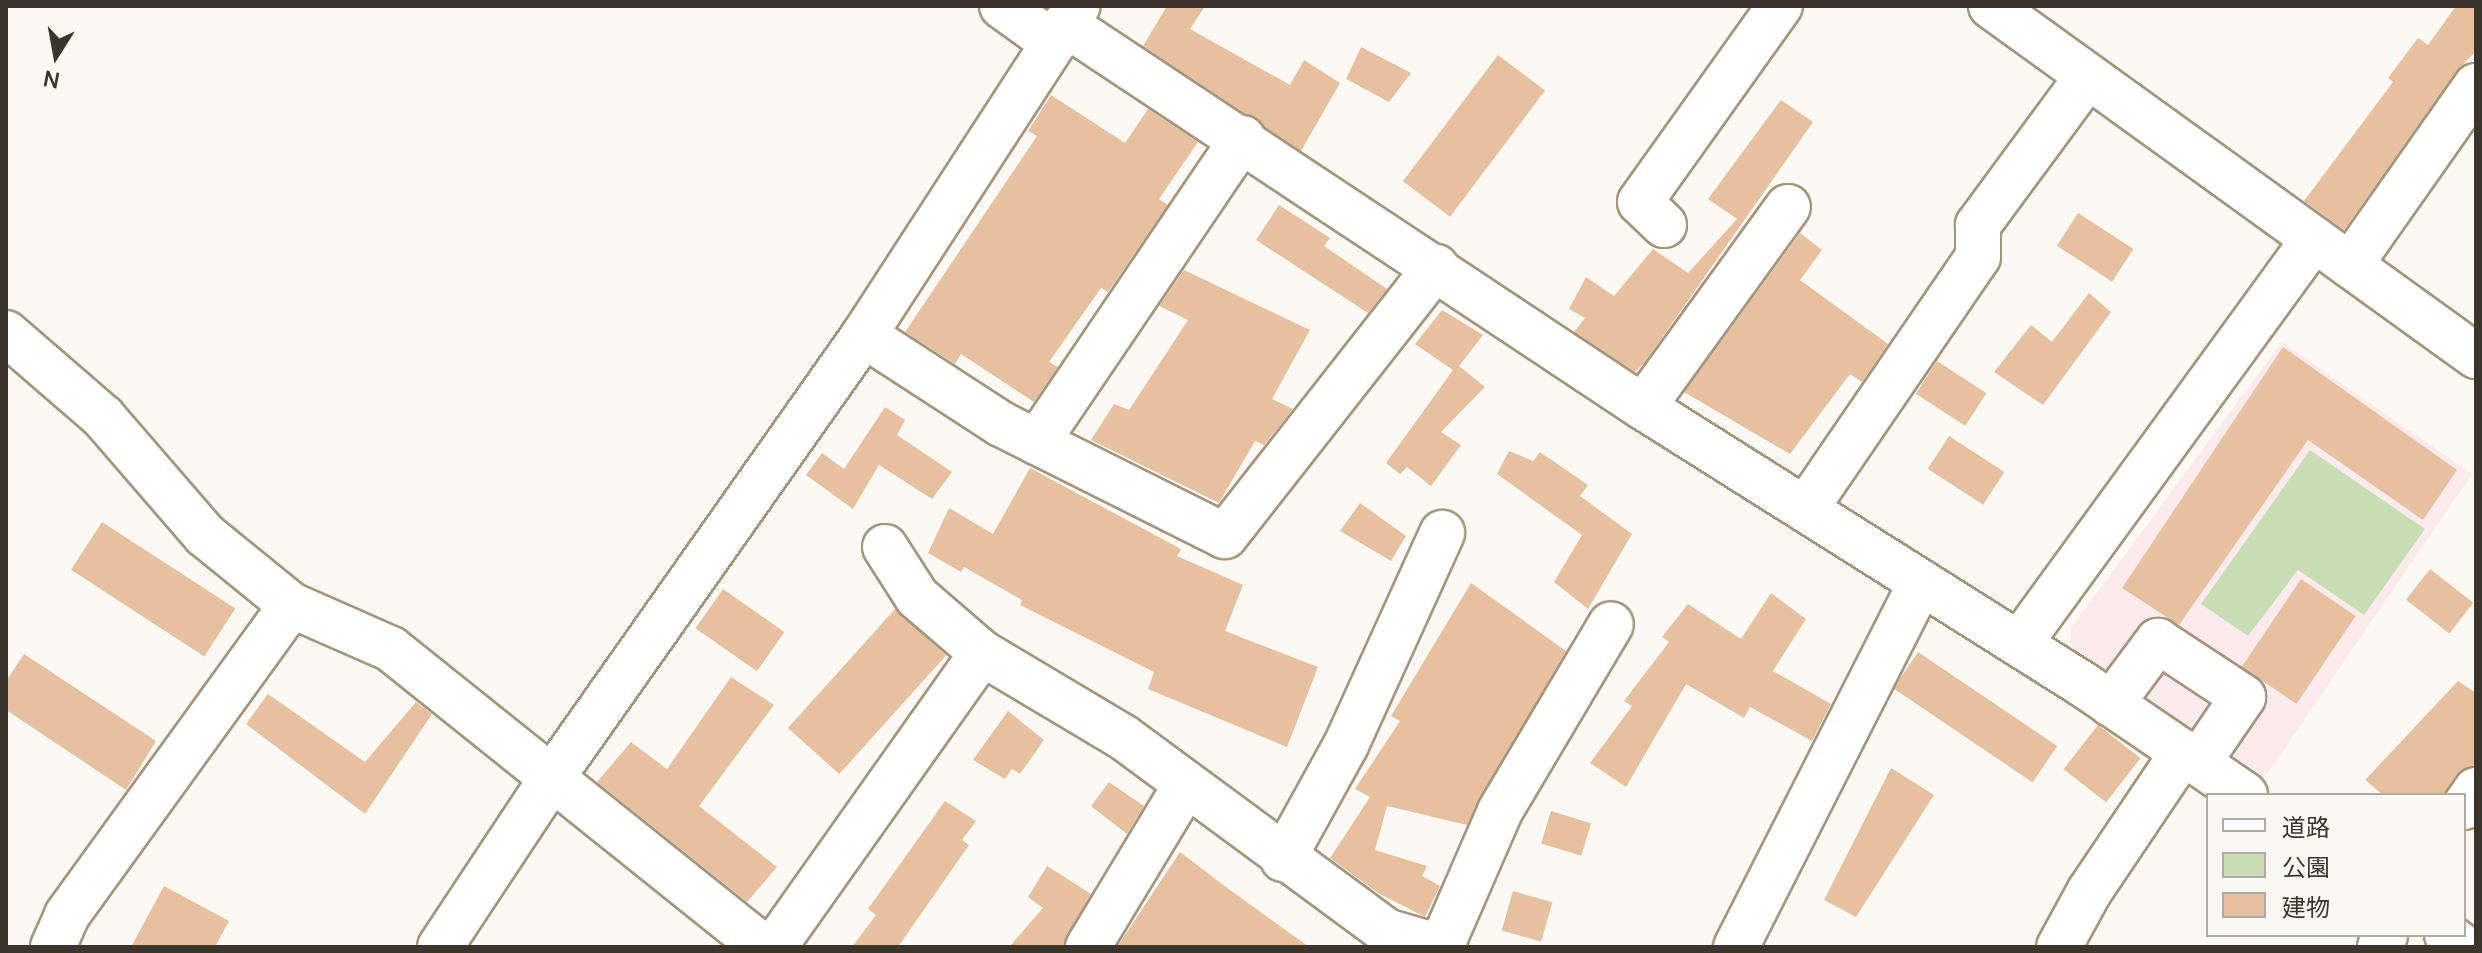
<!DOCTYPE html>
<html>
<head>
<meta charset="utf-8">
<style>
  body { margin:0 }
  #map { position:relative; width:2482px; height:953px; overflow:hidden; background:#fcf9f4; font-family:Manrope,"Noto Sans JP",sans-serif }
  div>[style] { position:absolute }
  .education>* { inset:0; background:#fbebed }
  .green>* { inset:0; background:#c8ddb3 }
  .building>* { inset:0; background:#e7c19f; transform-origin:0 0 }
  .roads { filter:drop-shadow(2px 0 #a4967e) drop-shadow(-2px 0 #a4967e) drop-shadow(0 2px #a4967e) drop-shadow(0 -2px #a4967e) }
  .minor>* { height:44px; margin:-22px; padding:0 22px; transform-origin:22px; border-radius:22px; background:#fff }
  span { translate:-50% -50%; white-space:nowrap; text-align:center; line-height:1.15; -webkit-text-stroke:6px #fcf9f4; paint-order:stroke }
  .frame { position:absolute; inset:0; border:8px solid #3b352b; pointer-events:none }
  .legend { position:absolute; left:2206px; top:793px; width:260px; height:144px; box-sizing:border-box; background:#fcf9f4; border:2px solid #afaba4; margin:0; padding:10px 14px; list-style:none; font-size:24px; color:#3b352b }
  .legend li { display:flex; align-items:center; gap:16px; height:40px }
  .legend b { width:40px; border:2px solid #afaba4 }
  .north { position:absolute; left:16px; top:16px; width:80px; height:80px; -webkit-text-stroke:6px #fcf9f4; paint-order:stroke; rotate:191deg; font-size:22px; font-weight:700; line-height:32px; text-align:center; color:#3b352b }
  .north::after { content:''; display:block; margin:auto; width:28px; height:36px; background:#3b352b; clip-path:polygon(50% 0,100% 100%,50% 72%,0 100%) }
</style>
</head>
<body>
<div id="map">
  <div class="education">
    <div style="clip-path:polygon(2282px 342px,2472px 474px,2265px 777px,2072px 651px,2071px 628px)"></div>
  </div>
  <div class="green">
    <div style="clip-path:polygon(2310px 450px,2425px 529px,2364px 615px,2298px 570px,2248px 636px,2201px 604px)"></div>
  </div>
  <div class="building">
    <div style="clip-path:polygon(1167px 6px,1205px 6px,1190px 29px,1290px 85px,1304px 60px,1340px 83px,1301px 151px,1143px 46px)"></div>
    <div style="clip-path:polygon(2456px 6px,2476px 6px,2476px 51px,2456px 72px,2344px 230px,2304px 201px,2393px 82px,2388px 78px,2418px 38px,2428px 45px)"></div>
    <div style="clip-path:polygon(1361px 47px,1411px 73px,1389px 102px,1346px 79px)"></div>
    <div style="left:1498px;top:55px;width:59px;height:158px;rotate:37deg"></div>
    <div style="clip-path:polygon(1051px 95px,1125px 143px,1148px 109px,1198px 142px,1159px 199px,1168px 205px,1108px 292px,1101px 288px,1049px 362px,1058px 367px,1034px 402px,961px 354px,955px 364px,905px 332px,1037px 136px,1028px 131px)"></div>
    <div style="clip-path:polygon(1781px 100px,1813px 122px,1645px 362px,1635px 372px,1574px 332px,1585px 318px,1569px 309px,1586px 277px,1614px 296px,1653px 249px,1688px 273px,1737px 219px,1708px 199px)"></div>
    <div style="clip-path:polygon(1279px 205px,1330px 238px,1324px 246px,1387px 289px,1368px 313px,1256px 240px)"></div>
    <div style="left:2078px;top:213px;width:66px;height:39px;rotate:33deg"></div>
    <div style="clip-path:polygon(1800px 233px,1822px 250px,1800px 280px,1888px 344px,1862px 382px,1850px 374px,1790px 454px,1684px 392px)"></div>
    <div style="clip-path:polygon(1184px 270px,1310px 330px,1272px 399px,1293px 409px,1264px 445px,1255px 441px,1219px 503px,1091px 440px,1114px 404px,1129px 410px,1188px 320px,1159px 306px)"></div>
    <div style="clip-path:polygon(2089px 293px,2111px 312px,2043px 405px,1994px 372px,2031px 325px,2052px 342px)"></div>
    <div style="clip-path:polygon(1442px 310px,1483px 335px,1459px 366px,1485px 387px,1441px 432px,1461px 445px,1431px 486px,1407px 467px,1400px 474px,1386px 463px,1453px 370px,1415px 344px)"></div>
    <div style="clip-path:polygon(2283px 347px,2457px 470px,2423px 520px,2308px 440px,2179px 625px,2122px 588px)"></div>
    <div style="left:1937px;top:361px;width:59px;height:39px;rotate:33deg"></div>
    <div style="clip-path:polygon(885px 407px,905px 420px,897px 435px,952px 472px,932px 499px,879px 465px,853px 509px,806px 475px,822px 453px,844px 469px)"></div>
    <div style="left:1949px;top:436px;width:66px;height:39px;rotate:33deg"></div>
    <div style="clip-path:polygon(1509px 451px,1533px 461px,1540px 452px,1588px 485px,1580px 496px,1632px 534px,1588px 609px,1554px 582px,1582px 535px,1497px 474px)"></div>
    <div style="clip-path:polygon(1030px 468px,1181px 549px,1177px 556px,1243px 585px,1225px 631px,1318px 667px,1287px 747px,1148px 689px,1154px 672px,1020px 605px,1022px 600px,964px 567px,961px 572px,928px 553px,949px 508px,993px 534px)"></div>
    <div style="clip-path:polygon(1360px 503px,1406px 536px,1391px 561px,1340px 531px)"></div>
    <div style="left:102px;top:522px;width:159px;height:57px;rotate:33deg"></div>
    <div style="left:2430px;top:569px;width:55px;height:39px;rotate:38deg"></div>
    <div style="left:2301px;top:579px;width:66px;height:106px;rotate:34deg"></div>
    <div style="clip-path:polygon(1471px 583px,1566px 651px,1467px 825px,1387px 806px,1375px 850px,1427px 866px,1422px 876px,1440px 886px,1425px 917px,1378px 893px,1330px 858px,1370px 797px,1355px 789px,1400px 721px,1391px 716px)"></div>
    <div style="left:723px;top:589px;width:75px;height:48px;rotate:35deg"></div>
    <div style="clip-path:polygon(1771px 593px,1806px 619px,1773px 671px,1831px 704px,1812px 741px,1750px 707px,1744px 718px,1686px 684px,1626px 787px,1590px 763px,1632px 706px,1624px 701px,1669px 642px,1662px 637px,1688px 604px,1741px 639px)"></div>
    <div style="left:895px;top:609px;width:69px;height:160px;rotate:42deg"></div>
    <div style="left:1918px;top:652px;width:168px;height:44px;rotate:34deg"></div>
    <div style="clip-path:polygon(24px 654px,156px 741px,126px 790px,6px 710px,6px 681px)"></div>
    <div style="clip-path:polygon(731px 677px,774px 705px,699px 806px,777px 867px,747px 902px,597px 782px,631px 742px,667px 769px)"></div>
    <div style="clip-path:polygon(2458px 681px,2476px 693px,2476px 764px,2456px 775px,2443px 795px,2383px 795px,2365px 780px)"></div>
    <div style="clip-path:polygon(268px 694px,365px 762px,416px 702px,432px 714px,365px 814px,246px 724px)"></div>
    <div style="clip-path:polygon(1008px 711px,1044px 740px,1020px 774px,1012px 769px,1005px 779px,973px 760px)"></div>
    <div style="left:2098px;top:725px;width:54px;height:56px;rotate:38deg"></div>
    <div style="clip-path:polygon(1891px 768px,1934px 795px,1856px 917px,1824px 900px)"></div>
    <div style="clip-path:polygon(1109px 782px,1144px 806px,1127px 834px,1091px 806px)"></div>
    <div style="clip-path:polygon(945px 801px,976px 821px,962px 840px,969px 845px,898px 947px,852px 947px,876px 915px,868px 909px)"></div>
    <div style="left:1551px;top:811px;width:42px;height:34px;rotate:17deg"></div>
    <div style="clip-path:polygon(1180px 852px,1226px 887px,1309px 947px,1117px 947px)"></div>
    <div style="clip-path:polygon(1047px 866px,1091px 894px,1063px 947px,1009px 947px,1043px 908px,1028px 897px)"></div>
    <div style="clip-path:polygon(164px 886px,229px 921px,215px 947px,131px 947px)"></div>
    <div style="left:1513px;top:891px;width:41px;height:41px;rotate:16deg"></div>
  </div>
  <div class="roads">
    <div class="minor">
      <div style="left:1002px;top:6px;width:62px;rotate:35.8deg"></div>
      <div style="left:1991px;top:6px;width:598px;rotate:35.82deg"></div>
      <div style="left:1065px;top:24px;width:693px;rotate:33.53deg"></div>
      <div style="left:1643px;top:407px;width:521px;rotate:32.23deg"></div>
      <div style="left:2084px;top:685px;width:195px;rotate:34.3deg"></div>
      <div style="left:1664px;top:225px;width:33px;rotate:-136deg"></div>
      <div style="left:1640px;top:202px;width:241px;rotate:-54.5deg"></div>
      <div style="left:2350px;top:265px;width:219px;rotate:-54.9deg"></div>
      <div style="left:6px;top:333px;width:128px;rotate:40.9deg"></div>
      <div style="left:103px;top:417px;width:156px;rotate:49.2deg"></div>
      <div style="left:205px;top:535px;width:111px;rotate:39.1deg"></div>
      <div style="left:291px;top:605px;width:109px;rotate:23.7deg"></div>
      <div style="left:391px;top:649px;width:477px;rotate:38.7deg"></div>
      <div style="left:864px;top:335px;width:163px;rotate:33deg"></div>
      <div style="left:1001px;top:424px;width:250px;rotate:26.6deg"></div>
      <div style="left:1225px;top:536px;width:342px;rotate:-51.9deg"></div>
      <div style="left:1643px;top:407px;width:247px;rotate:-54.1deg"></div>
      <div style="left:1037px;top:442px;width:367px;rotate:-55.9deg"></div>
      <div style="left:1806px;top:508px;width:304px;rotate:-55.6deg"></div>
      <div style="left:1978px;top:257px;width:32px;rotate:-90deg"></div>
      <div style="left:1978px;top:225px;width:185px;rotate:-53.6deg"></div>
      <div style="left:885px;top:547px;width:59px;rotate:57.4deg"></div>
      <div style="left:917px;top:597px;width:86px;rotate:40.7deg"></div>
      <div style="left:2019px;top:644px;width:501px;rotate:-53.93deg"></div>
      <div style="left:2111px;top:704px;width:79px;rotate:-53.3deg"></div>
      <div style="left:2158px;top:641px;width:102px;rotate:33.4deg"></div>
      <div style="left:2243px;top:697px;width:80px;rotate:124.3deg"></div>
      <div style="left:2464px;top:807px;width:21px;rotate:-55deg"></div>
      <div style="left:1283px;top:859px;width:130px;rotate:-61.1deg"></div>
      <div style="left:1346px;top:745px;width:233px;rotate:-65.6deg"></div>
      <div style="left:2447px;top:935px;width:20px;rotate:37deg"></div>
      <div style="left:53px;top:947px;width:35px;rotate:-66deg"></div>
      <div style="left:67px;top:915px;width:382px;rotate:-54.1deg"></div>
      <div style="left:440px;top:947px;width:201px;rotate:-56.5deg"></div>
      <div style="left:551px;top:779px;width:543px;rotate:-54.82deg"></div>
      <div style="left:864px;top:335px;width:392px;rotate:-57deg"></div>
      <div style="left:774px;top:947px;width:360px;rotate:-54.7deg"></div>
      <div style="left:982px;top:653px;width:164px;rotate:30.8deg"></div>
      <div style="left:1123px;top:737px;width:327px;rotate:36.4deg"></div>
      <div style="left:1386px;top:931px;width:56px;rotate:16.5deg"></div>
      <div style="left:1088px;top:947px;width:188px;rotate:-58.9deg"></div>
      <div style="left:1441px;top:947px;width:148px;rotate:-66.5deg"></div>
      <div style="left:1500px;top:811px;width:217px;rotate:-59.3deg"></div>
      <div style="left:1736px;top:947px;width:409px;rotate:-63.1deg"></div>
      <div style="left:2059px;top:947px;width:63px;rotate:-61.4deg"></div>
      <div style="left:2089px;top:892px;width:169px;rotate:-56.1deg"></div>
      <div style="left:2380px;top:947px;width:13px;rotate:-67deg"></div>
    </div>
  </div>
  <div class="frame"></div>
  <ul class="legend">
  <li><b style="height:10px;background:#fff"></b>道路</li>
  <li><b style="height:22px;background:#c8ddb3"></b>公園</li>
  <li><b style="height:22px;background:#e7c19f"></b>建物</li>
  </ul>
  <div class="north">N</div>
</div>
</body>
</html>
